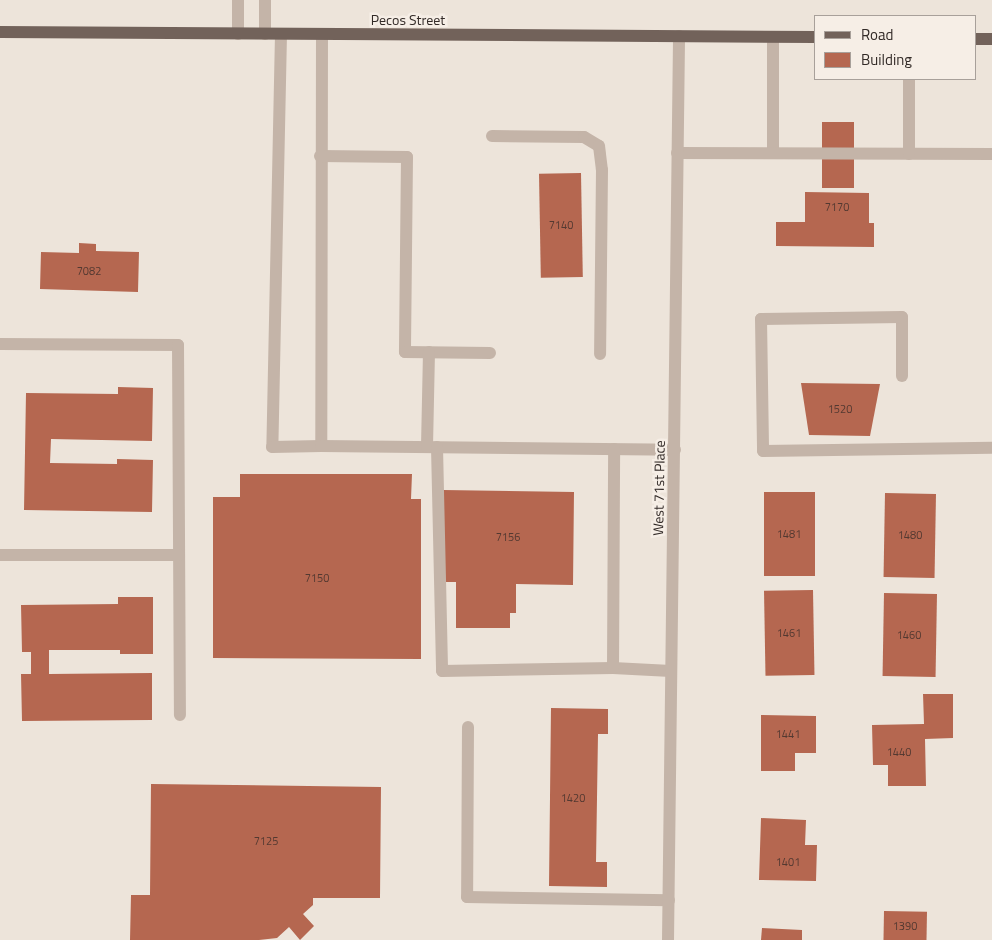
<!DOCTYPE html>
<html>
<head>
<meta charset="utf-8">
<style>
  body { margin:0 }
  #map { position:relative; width:992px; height:940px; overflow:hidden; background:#ede4da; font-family:"Titillium Web",sans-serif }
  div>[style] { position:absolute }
  .building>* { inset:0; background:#b56750; transform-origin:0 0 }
  .minor>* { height:12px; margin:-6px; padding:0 6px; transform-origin:6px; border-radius:6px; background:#c4b4a8 }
  .major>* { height:12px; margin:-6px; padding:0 6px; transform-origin:6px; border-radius:6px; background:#72625a }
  span { translate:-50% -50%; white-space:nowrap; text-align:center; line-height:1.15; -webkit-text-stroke:5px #f6eee6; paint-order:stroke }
  .number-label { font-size:11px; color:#533931 }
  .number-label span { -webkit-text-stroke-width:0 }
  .street-label { font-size:14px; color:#322a27 }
  .legend { position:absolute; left:814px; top:15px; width:162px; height:65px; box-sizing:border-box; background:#f6eee6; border:1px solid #a8a09a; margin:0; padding:6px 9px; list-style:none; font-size:15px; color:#322a27 }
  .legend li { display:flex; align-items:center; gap:10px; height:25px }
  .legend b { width:25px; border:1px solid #a8a09a }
</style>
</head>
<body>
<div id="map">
  <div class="building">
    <div style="left:822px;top:122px;width:32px;height:66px"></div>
    <div style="left:581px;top:173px;width:104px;height:42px;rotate:89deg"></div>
    <div style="clip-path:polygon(805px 192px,869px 193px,869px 223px,874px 223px,874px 247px,776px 246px,776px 222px,805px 222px)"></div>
    <div style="clip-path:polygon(79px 243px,96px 244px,96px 251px,139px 252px,138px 292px,40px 289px,41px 252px,79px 253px)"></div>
    <div style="clip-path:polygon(801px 383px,880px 384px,870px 436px,809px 435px)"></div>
    <div style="clip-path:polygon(118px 387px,153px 388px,152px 441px,51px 439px,50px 463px,117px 464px,117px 459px,153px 460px,152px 512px,24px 510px,26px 393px,118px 394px)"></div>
    <div style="clip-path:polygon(240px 474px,412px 474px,411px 499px,421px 499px,421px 659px,213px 658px,213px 497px,240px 497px)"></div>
    <div style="clip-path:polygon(443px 490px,574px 492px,573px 585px,516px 584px,516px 613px,510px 613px,510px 628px,456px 628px,456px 582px,441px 582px)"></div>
    <div style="left:764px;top:492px;width:51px;height:84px"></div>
    <div style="left:885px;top:493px;width:51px;height:84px;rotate:1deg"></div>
    <div style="left:813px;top:590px;width:85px;height:49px;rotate:89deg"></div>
    <div style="left:884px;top:593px;width:53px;height:83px;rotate:1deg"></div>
    <div style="clip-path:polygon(118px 597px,153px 597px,153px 654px,120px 654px,120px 650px,49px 650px,49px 674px,152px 673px,152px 720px,22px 721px,21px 674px,31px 674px,31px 652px,22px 652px,21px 605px,118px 604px)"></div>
    <div style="clip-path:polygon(923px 694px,953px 694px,953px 738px,925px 739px,926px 786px,888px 786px,888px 765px,873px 765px,872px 725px,924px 724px)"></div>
    <div style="clip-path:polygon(551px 708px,608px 709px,608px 734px,598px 734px,596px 862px,607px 862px,607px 887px,549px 886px)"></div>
    <div style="clip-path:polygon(761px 715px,816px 716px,816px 753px,795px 753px,795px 771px,761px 771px)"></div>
    <div style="clip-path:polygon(151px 784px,381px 787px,380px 898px,313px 898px,313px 905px,303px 914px,314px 926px,300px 940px,289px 927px,277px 938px,259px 940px,130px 940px,131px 895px,150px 895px)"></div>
    <div style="clip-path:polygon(761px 818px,806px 820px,805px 845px,817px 845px,816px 881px,759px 880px)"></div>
    <div style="left:884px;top:911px;width:43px;height:29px;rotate:1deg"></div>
    <div style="clip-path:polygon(762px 928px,802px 930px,802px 940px,761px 940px)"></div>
  </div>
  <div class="minor">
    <div style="left:238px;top:0;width:34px;rotate:90deg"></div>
    <div style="left:265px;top:34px;width:34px;rotate:-90deg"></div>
    <div style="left:281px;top:34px;width:413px;rotate:91.2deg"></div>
    <div style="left:272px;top:447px;width:49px;rotate:-1.2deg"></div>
    <div style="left:322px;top:35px;width:411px;rotate:90.1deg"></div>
    <div style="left:321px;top:446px;width:354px;rotate:0.6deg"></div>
    <div style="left:492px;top:136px;width:92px;rotate:0.6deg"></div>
    <div style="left:584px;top:137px;width:17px;rotate:31deg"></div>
    <div style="left:599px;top:146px;width:24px;rotate:83deg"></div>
    <div style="left:602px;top:170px;width:184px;rotate:90.6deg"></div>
    <div style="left:773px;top:152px;width:115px;rotate:-90deg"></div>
    <div style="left:677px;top:153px;width:315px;rotate:0.2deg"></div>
    <div style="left:909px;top:154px;width:75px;rotate:-90deg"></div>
    <div style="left:320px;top:156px;width:87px;rotate:0.7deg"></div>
    <div style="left:407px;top:157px;width:195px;rotate:90.6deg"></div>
    <div style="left:405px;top:352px;width:85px;rotate:0.7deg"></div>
    <div style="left:0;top:344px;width:178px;rotate:0.3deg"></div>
    <div style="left:178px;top:345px;width:370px;rotate:89.7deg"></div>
    <div style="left:902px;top:376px;width:59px;rotate:-90deg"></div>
    <div style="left:902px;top:317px;width:141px;rotate:179.2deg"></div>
    <div style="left:761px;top:319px;width:132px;rotate:89.1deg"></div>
    <div style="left:763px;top:451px;width:229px;rotate:-0.8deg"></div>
    <div style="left:427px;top:447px;width:95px;rotate:-88.8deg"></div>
    <div style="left:437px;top:447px;width:224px;rotate:88.7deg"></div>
    <div style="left:442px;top:671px;width:171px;rotate:-1deg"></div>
    <div style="left:613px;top:668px;width:58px;rotate:3deg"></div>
    <div style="left:0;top:555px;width:179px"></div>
    <div style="left:613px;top:668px;width:219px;rotate:-89.7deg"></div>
    <div style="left:468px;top:727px;width:170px;rotate:90.3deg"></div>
    <div style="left:467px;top:897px;width:202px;rotate:0.9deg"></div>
    <div style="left:668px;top:940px;width:904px;rotate:-89.3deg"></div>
  </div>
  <div class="major">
    <div style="left:0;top:32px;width:816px;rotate:0.35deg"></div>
    <div style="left:976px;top:39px;width:16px"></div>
  </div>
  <div class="number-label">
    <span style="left:837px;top:207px">7170</span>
    <span style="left:561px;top:225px">7140</span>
    <span style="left:89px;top:271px">7082</span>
    <span style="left:840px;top:409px">1520</span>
    <span style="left:789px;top:534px">1481</span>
    <span style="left:910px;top:535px">1480</span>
    <span style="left:508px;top:537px">7156</span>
    <span style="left:317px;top:578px">7150</span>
    <span style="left:789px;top:633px">1461</span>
    <span style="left:909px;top:635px">1460</span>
    <span style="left:788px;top:734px">1441</span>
    <span style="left:899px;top:752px">1440</span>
    <span style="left:573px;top:798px">1420</span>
    <span style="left:266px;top:841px">7125</span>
    <span style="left:788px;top:862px">1401</span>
    <span style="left:905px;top:926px">1390</span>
  </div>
  <div class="street-label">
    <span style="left:408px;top:20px">Pecos Street</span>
    <span style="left:659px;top:488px;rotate:-89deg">West 71st Place</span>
  </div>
  <ul class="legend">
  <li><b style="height:6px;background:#72625a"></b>Road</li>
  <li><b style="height:14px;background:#b56750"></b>Building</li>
  </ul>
</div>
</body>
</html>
